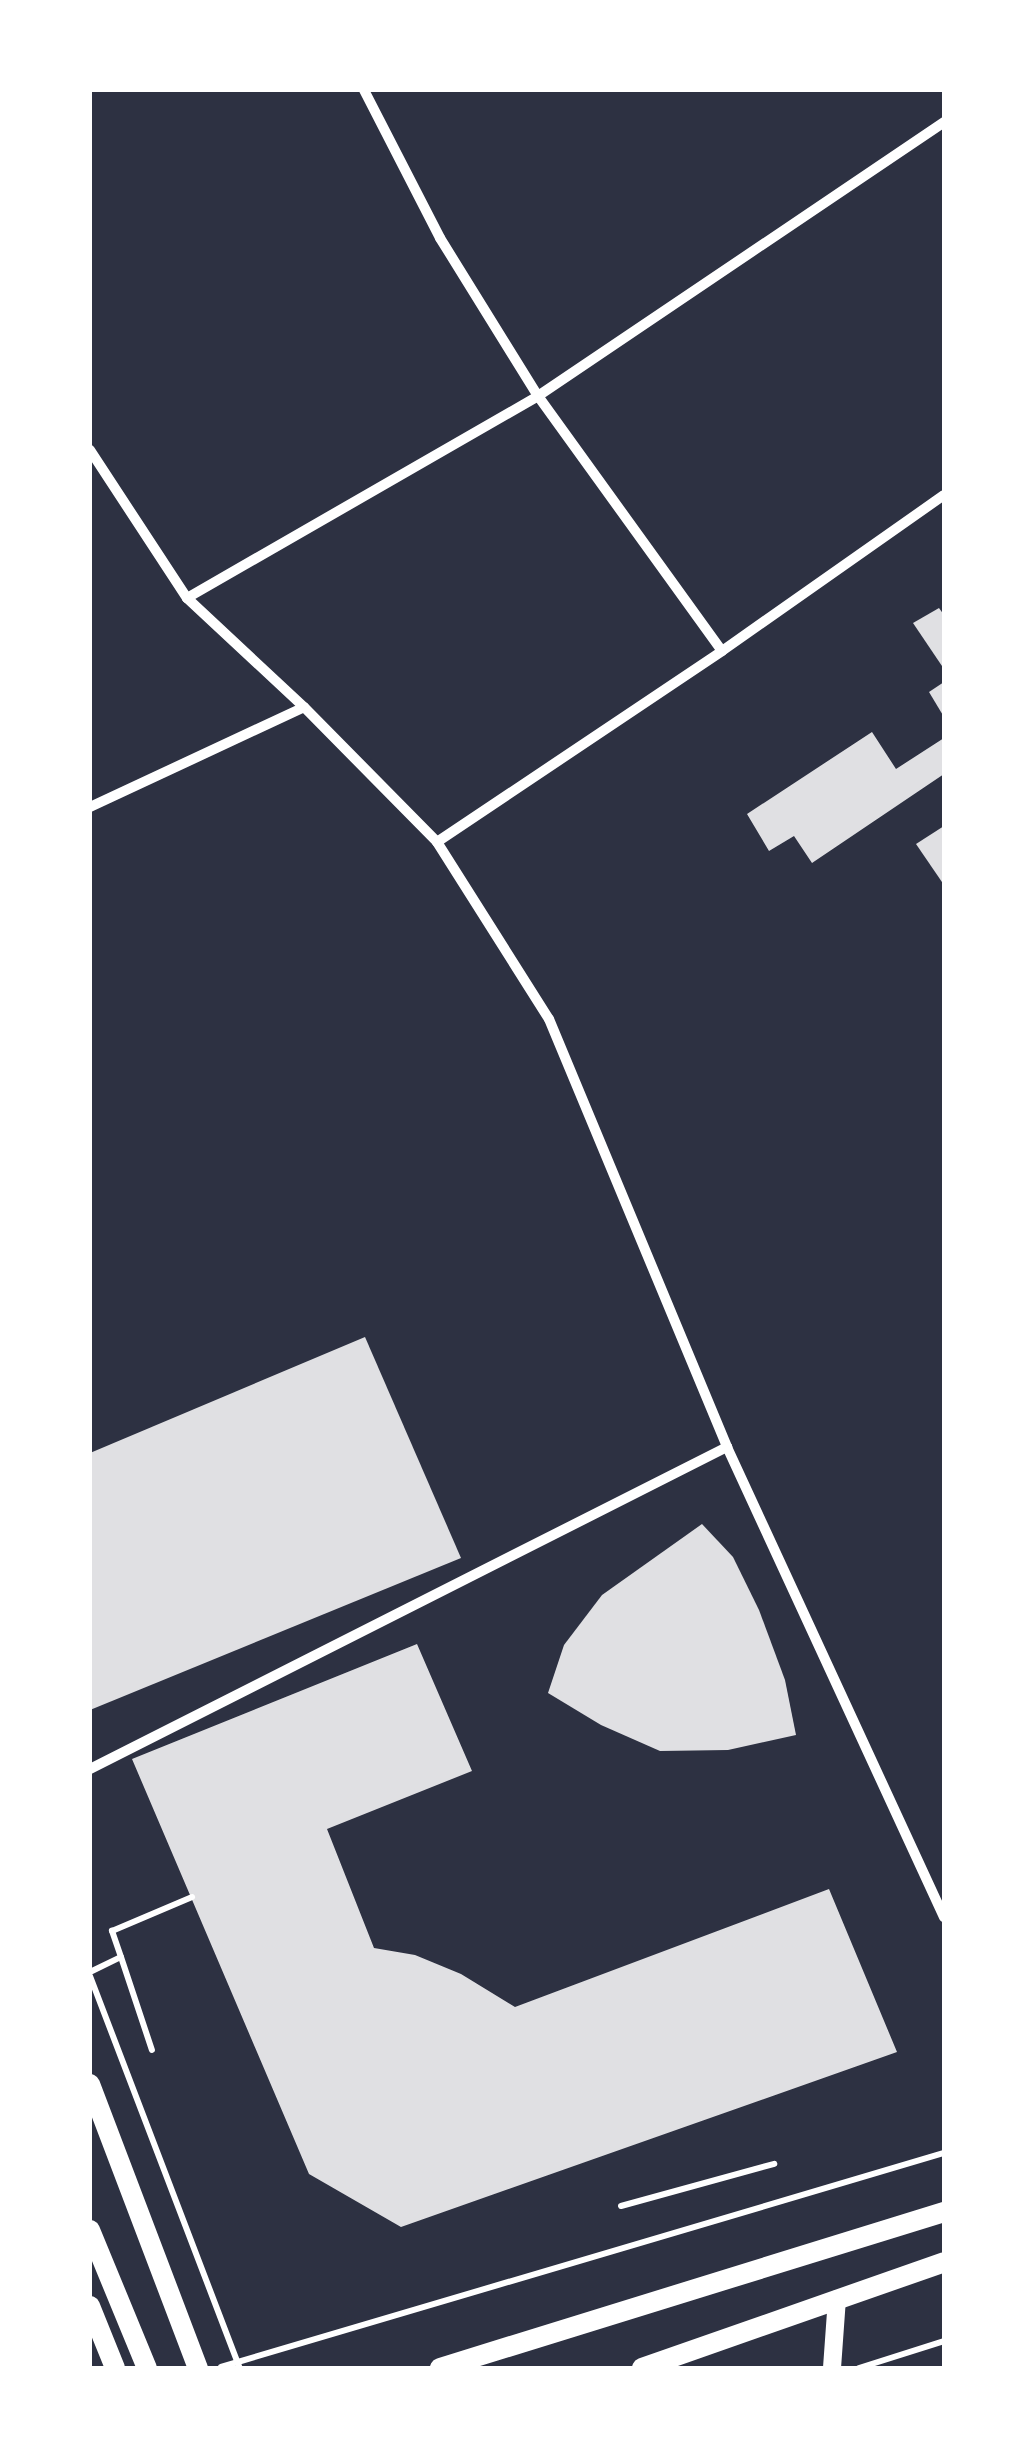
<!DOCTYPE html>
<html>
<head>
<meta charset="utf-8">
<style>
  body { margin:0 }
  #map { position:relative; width:1034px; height:2458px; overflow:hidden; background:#2d3142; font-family:Quicksand,sans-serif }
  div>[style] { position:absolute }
  .building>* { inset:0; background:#e0e0e3 }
  .path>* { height:6px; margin:-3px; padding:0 3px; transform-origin:3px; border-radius:3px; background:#fff }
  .minor>* { height:10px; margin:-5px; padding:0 5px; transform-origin:5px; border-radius:5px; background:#fff }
  .tertiary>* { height:18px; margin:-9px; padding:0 9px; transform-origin:9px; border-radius:9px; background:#fff }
  .secondary>* { height:20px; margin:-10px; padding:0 10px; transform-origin:10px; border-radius:10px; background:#fff }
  span { translate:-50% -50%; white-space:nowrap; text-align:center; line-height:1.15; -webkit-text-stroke:10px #fff; paint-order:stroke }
  .frame { position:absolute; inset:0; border:92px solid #fff; pointer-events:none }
</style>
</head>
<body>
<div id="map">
  <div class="building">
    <div style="clip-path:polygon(939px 608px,944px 615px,944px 669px,913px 623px)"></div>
    <div style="clip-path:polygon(944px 682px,944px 717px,929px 692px)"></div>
    <div style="clip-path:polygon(872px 732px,896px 769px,944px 738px,944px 774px,812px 863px,794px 836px,769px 851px,747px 814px)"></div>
    <div style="clip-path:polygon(944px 826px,944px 885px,916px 844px)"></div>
    <div style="clip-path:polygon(365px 1337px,461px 1558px,90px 1710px,90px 1453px)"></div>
    <div style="clip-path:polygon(702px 1524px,733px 1557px,759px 1610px,785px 1680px,796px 1735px,728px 1750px,660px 1751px,601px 1725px,548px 1693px,564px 1645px,602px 1595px)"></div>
    <div style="clip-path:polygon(417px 1644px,472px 1771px,327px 1829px,374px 1948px,415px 1955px,461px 1974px,515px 2007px,829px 1889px,897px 2052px,401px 2227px,309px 2174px,132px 1759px)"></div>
  </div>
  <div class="path">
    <div style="left:121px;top:1957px;width:98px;rotate:71.6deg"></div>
    <div style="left:90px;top:1972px;width:34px;rotate:-26deg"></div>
    <div style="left:121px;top:1957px;width:28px;rotate:-109deg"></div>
    <div style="left:112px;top:1931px;width:87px;rotate:-23deg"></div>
    <div style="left:90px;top:1976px;width:420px;rotate:69.1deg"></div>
    <div style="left:621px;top:2206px;width:159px;rotate:-15.4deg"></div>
    <div style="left:221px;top:2367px;width:754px;rotate:-16.49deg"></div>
    <div style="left:859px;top:2368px;width:89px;rotate:-17.6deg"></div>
  </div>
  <div class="minor">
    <div style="left:364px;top:90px;width:166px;rotate:62.8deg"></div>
    <div style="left:440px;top:238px;width:186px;rotate:58.2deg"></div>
    <div style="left:538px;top:396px;width:314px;rotate:54.2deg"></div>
    <div style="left:90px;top:450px;width:177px;rotate:56.8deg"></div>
    <div style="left:187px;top:598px;width:160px;rotate:43deg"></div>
    <div style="left:304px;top:707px;width:190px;rotate:45.4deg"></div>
    <div style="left:437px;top:842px;width:209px;rotate:57.7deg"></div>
    <div style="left:549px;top:1019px;width:464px;rotate:67.4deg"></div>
    <div style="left:727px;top:1447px;width:518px;rotate:65.22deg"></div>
    <div style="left:187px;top:598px;width:405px;rotate:-29.9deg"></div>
    <div style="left:538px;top:396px;width:490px;rotate:-34deg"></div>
    <div style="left:90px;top:807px;width:236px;rotate:-25deg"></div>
    <div style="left:437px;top:842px;width:343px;rotate:-33.8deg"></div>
    <div style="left:722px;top:651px;width:271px;rotate:-35.1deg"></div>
    <div style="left:90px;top:1769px;width:714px;rotate:-26.82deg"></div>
  </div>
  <div class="tertiary">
    <div style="left:832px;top:2368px;width:69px;rotate:-85.9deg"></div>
  </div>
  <div class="secondary">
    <div style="left:90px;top:2084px;width:304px;rotate:69.2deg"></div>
    <div style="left:90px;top:2230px;width:149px;rotate:67.6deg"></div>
    <div style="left:90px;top:2306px;width:67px;rotate:68deg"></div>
    <div style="left:440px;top:2368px;width:528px;rotate:-17.2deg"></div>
    <div style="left:642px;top:2368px;width:320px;rotate:-19.3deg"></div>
  </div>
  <div class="frame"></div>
</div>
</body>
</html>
